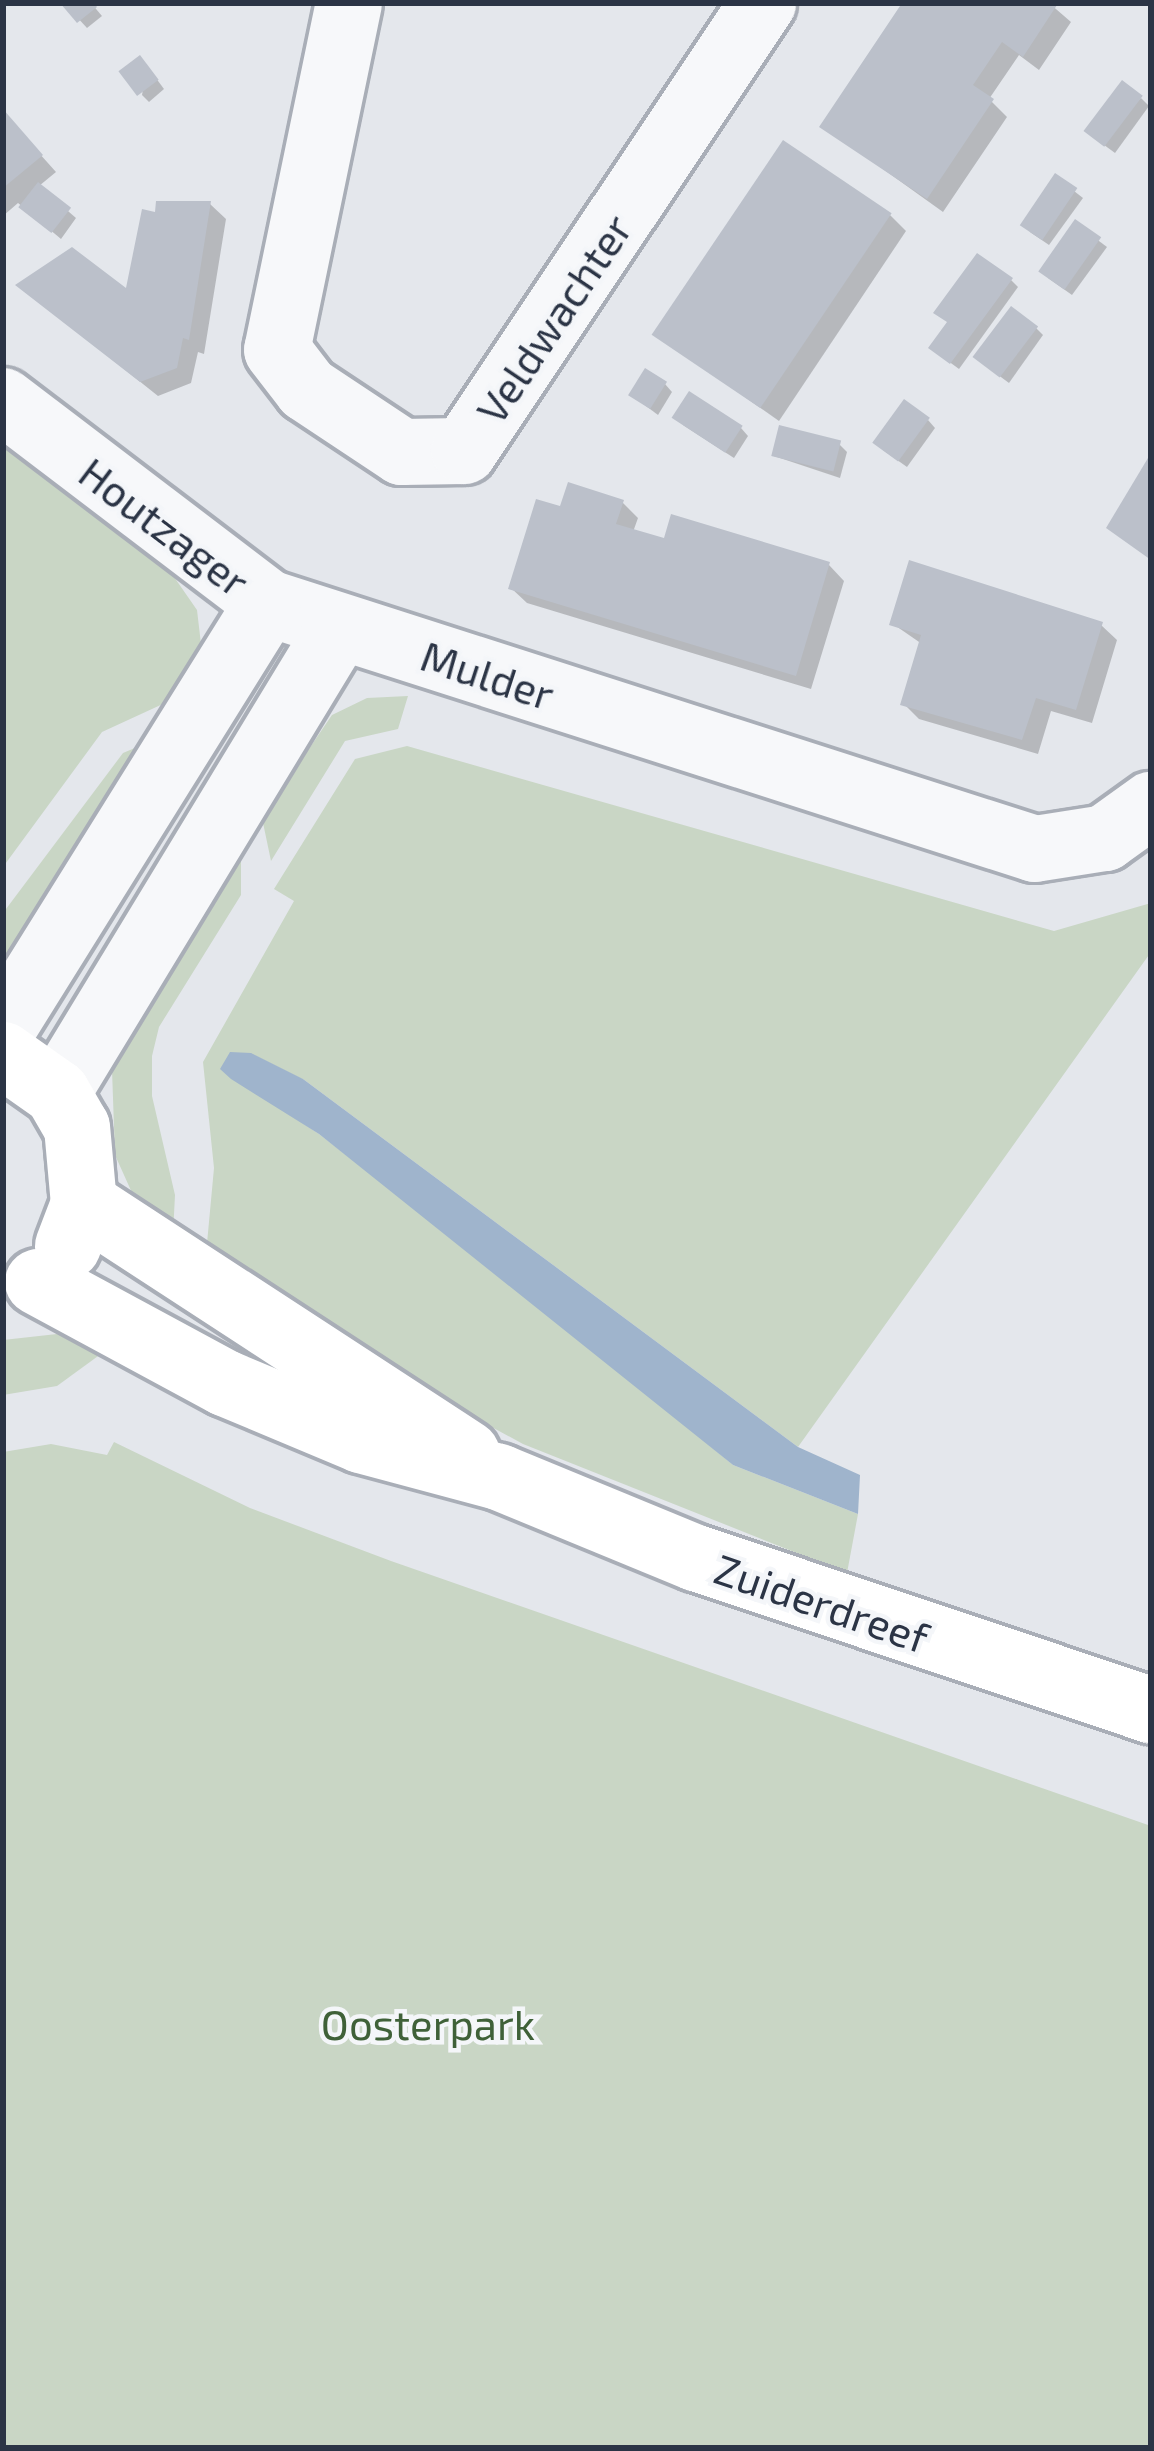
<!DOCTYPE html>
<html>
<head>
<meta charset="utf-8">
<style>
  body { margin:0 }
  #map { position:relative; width:1154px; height:2451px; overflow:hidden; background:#e4e7ec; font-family:"Exo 2",sans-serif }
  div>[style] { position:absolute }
  .green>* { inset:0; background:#c9d6c5 }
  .water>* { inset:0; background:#9fb4cc }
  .shadow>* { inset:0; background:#0003 }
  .building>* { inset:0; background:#bbc0ca; transform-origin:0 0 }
  .roads { filter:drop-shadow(3px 0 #a9aeb7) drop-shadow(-3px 0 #a9aeb7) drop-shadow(0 3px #a9aeb7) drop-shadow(0 -3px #a9aeb7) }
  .street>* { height:66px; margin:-33px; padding:0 33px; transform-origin:33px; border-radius:33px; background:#f7f8fa }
  .secondary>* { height:66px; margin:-33px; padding:0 33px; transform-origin:33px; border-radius:33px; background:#fff }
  span { translate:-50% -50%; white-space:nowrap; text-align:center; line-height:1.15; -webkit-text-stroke:9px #f4f6f9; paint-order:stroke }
  .street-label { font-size:42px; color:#2b3445 }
  .park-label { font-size:42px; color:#3f6138 }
  .frame { position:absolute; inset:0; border:6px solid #2b3445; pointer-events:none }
</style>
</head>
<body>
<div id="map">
  <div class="green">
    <div style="clip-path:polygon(3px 442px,172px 574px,197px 610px,201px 644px,178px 697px,102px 732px,3px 867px)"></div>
    <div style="clip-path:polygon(408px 696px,398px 729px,345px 741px,271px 861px,262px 818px,332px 715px,367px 698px)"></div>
    <div style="clip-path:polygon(142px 745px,3px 976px,3px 913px,123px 753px)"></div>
    <div style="clip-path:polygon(407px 746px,1054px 931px,1151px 903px,1151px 952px,798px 1447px,303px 1079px,221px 1069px,319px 1134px,548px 1311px,733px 1465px,858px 1514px,847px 1573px,523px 1444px,378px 1365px,206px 1254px,214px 1168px,203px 1062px,294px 901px,274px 889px,355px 759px)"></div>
    <div style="clip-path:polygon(241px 854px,241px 895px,159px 1027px,152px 1056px,152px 1096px,175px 1195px,173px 1234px,133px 1195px,115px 1155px,112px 1070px)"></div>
    <div style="clip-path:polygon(57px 1334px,105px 1351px,57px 1386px,3px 1395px,3px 1340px)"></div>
    <div style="clip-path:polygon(114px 1442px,250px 1508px,391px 1561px,1151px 1826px,1151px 2448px,3px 2448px,3px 1452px,51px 1444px,107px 1455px)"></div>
  </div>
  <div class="water">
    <div style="clip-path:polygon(230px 1052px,251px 1053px,303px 1079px,798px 1447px,860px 1475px,858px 1514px,733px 1465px,319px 1134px,231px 1079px,220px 1069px)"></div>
  </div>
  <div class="shadow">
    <div style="clip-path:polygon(64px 3px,91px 3px,102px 16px,87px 28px)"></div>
    <div style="clip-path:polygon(906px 3px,1049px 3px,1071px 22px,1039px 70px,1019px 55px,989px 99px,1007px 117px,943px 212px,823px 126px)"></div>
    <div style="clip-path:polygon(147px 66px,164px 89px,149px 102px,142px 95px)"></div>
    <div style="clip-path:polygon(1141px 98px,1149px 106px,1115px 153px,1096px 139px)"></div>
    <div style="clip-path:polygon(4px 114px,56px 172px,39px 186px,76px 218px,61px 239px,18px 203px,3px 216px)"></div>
    <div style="clip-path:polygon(1056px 177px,1083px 198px,1049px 245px,1030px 232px)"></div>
    <div style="clip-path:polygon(210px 204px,226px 219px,204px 354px,198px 352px,191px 383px,158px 396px,20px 286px,128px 293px,157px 216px)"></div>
    <div style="clip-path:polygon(890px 215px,906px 231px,779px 421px,657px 335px)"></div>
    <div style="clip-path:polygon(1075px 223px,1107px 247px,1072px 295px,1048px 278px)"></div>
    <div style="clip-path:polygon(1011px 280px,1018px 287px,959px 369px,940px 355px,950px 324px)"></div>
    <div style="clip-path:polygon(1036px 328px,1043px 335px,1009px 383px,986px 366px)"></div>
    <div style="clip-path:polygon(665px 384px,672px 392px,658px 415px,630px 394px)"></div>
    <div style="clip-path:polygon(928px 420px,935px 428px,907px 467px,883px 450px)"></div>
    <div style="clip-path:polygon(683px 425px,741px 428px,748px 436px,734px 458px)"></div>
    <div style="clip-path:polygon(839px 444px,847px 452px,840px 478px,774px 456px)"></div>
    <div style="clip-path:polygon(622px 502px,638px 518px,633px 532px,666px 542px,829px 565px,844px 581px,811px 689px,527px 603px,511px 588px)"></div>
    <div style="clip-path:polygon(893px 624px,1101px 625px,1117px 640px,1092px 723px,1051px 711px,1038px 754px,919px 719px,904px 704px,922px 644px)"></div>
  </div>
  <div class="building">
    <div style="clip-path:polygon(60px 3px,94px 3px,97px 7px,77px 23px)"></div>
    <div style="clip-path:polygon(902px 3px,1057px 5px,1023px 57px,1002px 42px,973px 85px,994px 99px,927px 199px,819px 127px)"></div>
    <div style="left:140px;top:55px;width:31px;height:27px;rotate:53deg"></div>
    <div style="left:1122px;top:80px;width:26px;height:64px;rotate:37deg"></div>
    <div style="clip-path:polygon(3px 109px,43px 155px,3px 188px)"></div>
    <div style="left:783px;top:140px;width:131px;height:235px;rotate:34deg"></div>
    <div style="left:1055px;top:173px;width:27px;height:63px;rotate:34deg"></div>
    <div style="left:38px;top:182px;width:42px;height:32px;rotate:38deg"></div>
    <div style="clip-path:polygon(156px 201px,211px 201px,189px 340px,183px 338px,177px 368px,140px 382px,15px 285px,72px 247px,126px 288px,142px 209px,155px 212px)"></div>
    <div style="left:1075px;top:219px;width:32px;height:64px;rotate:35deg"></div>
    <div style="clip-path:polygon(977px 253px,1013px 278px,950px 364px,928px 348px,947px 322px,933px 313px)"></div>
    <div style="left:1011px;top:306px;width:34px;height:64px;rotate:37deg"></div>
    <div style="left:645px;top:368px;width:26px;height:32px;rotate:32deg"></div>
    <div style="left:689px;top:391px;width:64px;height:32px;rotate:33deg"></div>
    <div style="left:904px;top:399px;width:32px;height:54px;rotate:36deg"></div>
    <div style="left:779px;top:425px;width:64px;height:32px;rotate:14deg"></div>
    <div style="clip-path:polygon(1151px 453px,1151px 560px,1106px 528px)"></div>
    <div style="clip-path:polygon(568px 482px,624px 500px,616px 524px,664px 538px,671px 514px,830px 562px,796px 676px,508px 589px,536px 499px,560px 506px)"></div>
    <div style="clip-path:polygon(909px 560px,1103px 622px,1076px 710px,1036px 698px,1022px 740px,900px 705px,921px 635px,889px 625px)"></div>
  </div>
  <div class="roads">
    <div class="street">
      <div style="left:349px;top:3px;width:354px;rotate:101.7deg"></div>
      <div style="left:277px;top:350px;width:49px;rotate:52.4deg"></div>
      <div style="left:307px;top:389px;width:114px;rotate:33.6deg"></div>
      <div style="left:402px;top:452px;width:62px;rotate:-0.9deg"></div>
      <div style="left:464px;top:451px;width:539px;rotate:-56.28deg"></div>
      <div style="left:3px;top:401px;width:333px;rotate:37.3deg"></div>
      <div style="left:268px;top:603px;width:805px;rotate:17.78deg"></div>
      <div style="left:1035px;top:849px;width:71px;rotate:-8.9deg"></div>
      <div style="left:1105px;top:838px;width:57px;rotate:-35.7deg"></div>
      <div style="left:3px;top:1028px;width:501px;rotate:-58.06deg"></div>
      <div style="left:57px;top:1093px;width:545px;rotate:-58.73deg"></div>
    </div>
    <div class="secondary">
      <div style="left:3px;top:1055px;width:66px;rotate:35.1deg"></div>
      <div style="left:57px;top:1093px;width:39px;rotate:60deg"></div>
      <div style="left:77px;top:1127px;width:77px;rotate:84.8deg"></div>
      <div style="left:84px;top:1204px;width:45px;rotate:110.9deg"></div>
      <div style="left:84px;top:1204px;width:457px;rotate:33.1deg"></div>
      <div style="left:38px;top:1282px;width:213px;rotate:28.4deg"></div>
      <div style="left:225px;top:1383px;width:147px;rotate:22.7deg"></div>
      <div style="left:361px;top:1440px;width:143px;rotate:15deg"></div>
      <div style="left:499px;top:1477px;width:213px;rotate:22.4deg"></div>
      <div style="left:696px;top:1558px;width:480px;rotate:18.5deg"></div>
    </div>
  </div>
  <div class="street-label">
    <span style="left:553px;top:318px;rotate:-56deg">Veldwachter</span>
    <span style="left:165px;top:526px;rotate:37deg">Houtzager</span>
    <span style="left:488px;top:674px;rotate:18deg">Mulder</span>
    <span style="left:822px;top:1602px;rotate:19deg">Zuiderdreef</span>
  </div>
  <div class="park-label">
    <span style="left:428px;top:2023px">Oosterpark</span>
  </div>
  <div class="frame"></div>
</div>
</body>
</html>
